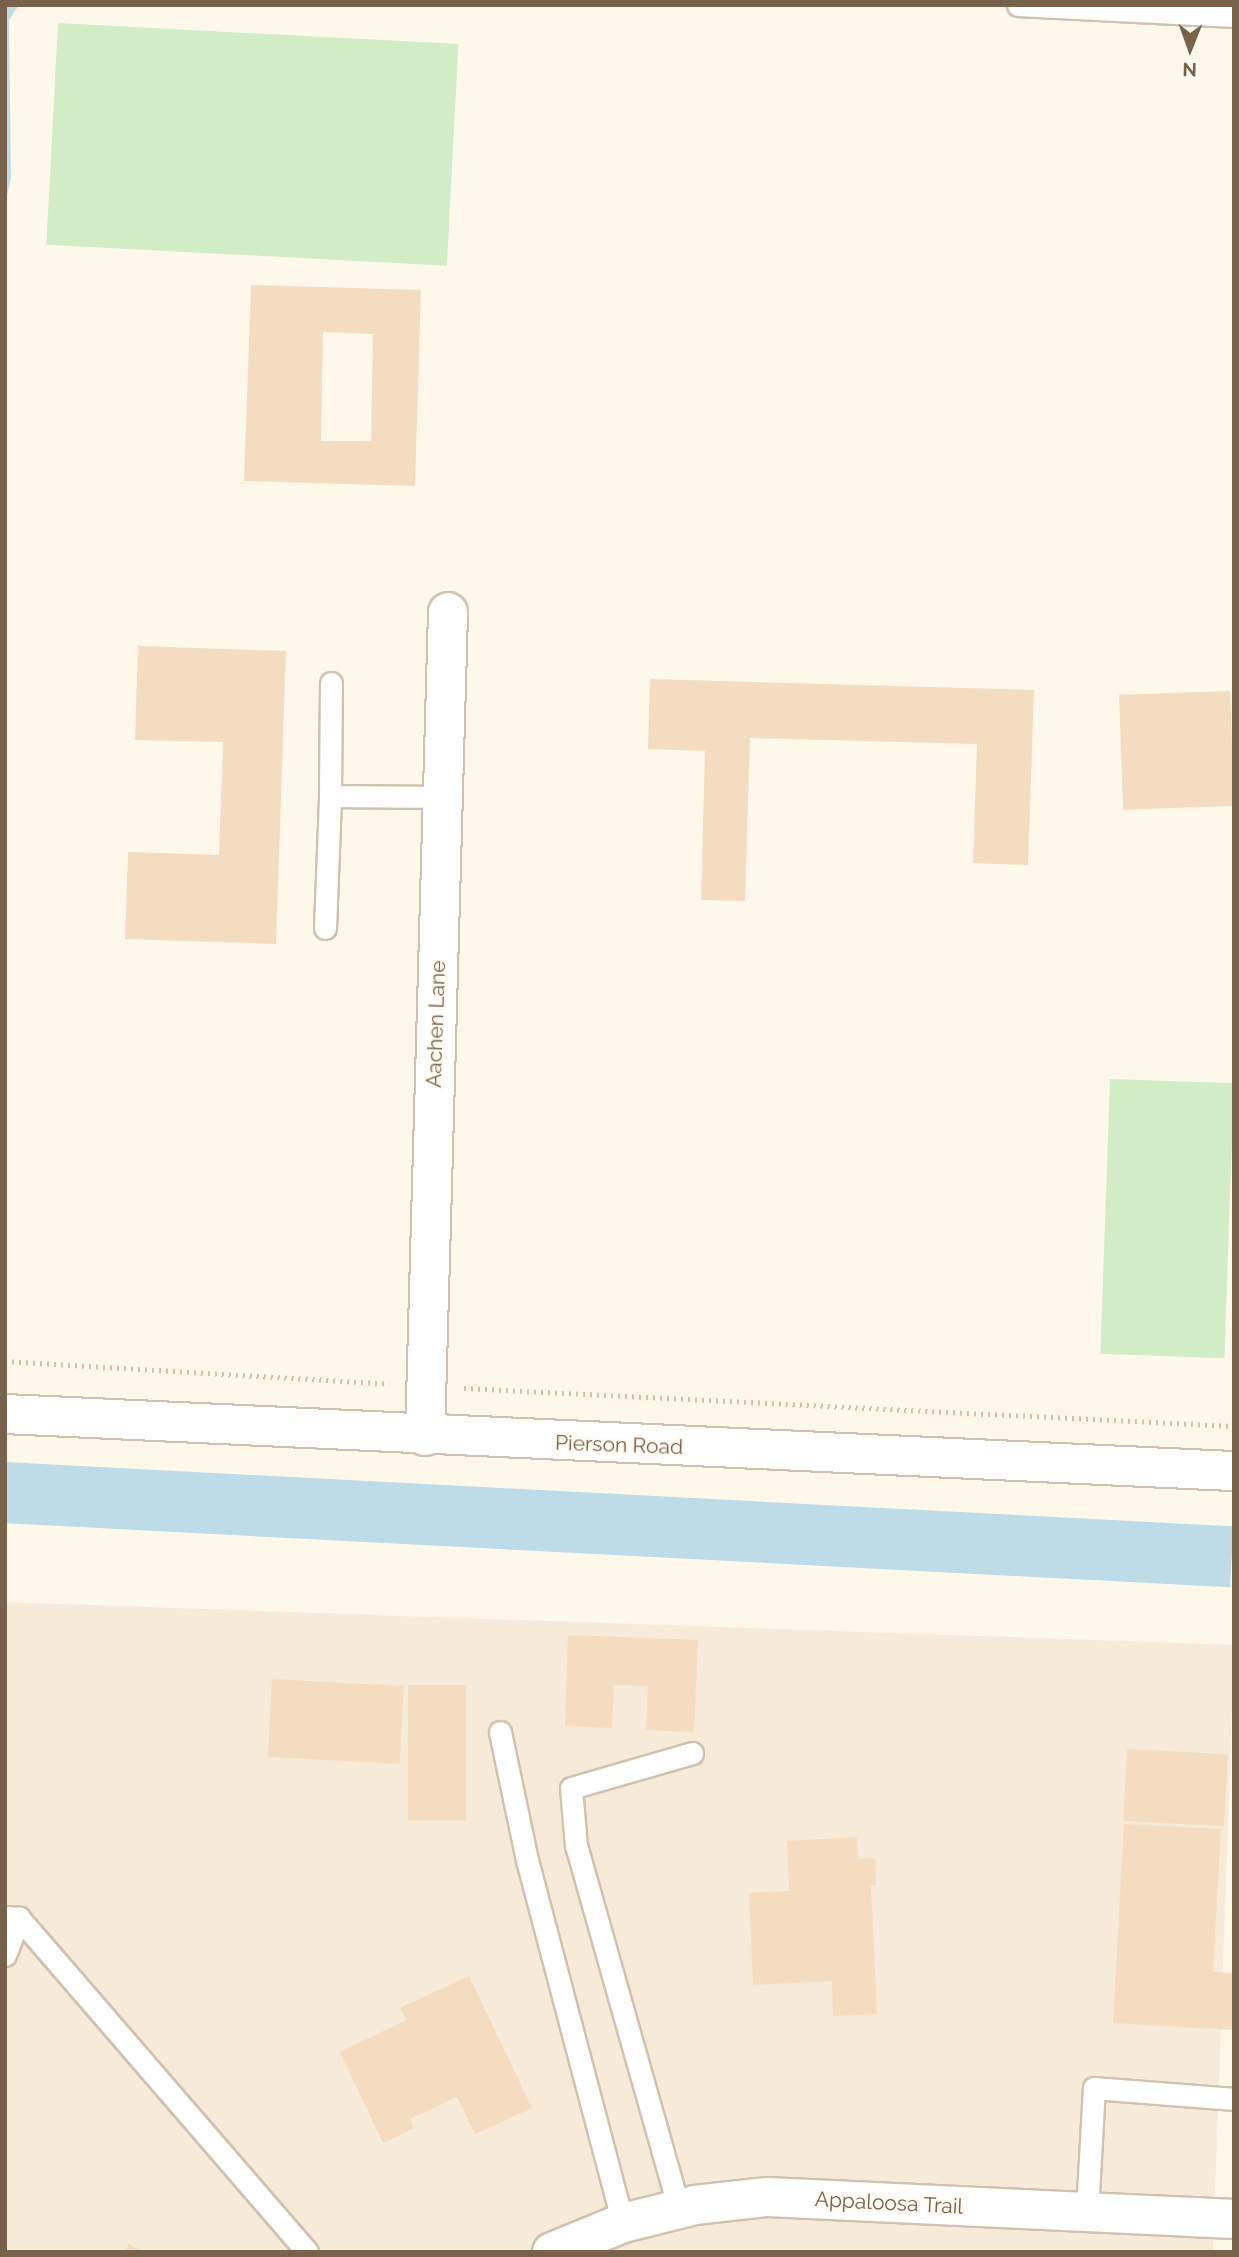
<!DOCTYPE html>
<html>
<head>
<meta charset="utf-8">
<style>
  body { margin:0 }
  #map { position:relative; width:1239px; height:2257px; overflow:hidden; background:#fdf8ea; font-family:Raleway,sans-serif }
  div>[style] { position:absolute }
  .residential>* { inset:0; background:#f5ebd8; transform-origin:0 0 }
  .green>* { inset:0; background:#d1ecc7; transform-origin:0 0 }
  .water>* { inset:0; background:#bddce8; transform-origin:0 0 }
  .building>* { inset:0; background:#f3dcc0; transform-origin:0 0 }
  .path>* { height:4.5px; margin-top:-2.25px; transform-origin:0; background:repeating-linear-gradient(90deg,#d9bfa3 0 2px,transparent 0 7px) }
  .roads { filter:drop-shadow(2px 0 #d0c2ae) drop-shadow(-2px 0 #d0c2ae) drop-shadow(0 2px #d0c2ae) drop-shadow(0 -2px #d0c2ae) }
  .lane>* { height:21px; margin:-10.5px; padding:0 10.5px; transform-origin:10.5px; border-radius:10.5px; background:#fff }
  .street>* { height:38px; margin:-19px; padding:0 19px; transform-origin:19px; border-radius:19px; background:#fff }
  .secondary>* { height:38px; margin:-19px; padding:0 19px; transform-origin:19px; border-radius:19px; background:#fff }
  span { translate:-50% -50%; white-space:nowrap; text-align:center; line-height:1.15; -webkit-text-stroke:5px #fffbf1; paint-order:stroke }
  .street-label { font-size:21px; color:#79624c }
  .frame { position:absolute; inset:0; border:7px solid #79624c; pointer-events:none }
  .north { position:absolute; left:1155px; top:14px; width:70px; height:70px; -webkit-text-stroke:5px #fffbf1; paint-order:stroke; rotate:181deg; font-size:19px; font-weight:700; line-height:28px; text-align:center; color:#79624c }
  .north::after { content:''; display:block; margin:auto; width:24px; height:32px; background:#79624c; clip-path:polygon(50% 0,100% 100%,50% 72%,0 100%) }
</style>
</head>
<body>
<div id="map">
  <div class="residential">
    <div style="left:5px;top:1602px;width:1230px;height:650px;rotate:2deg"></div>
  </div>
  <div class="green">
    <div style="left:58px;top:23px;width:401px;height:222px;rotate:3deg"></div>
    <div style="left:1110px;top:1079px;width:124px;height:275px;rotate:2deg"></div>
  </div>
  <div class="water">
    <div style="clip-path:polygon(5px 5px,19px 5px,9px 20px,11px 178px,5px 205px)"></div>
    <div style="left:5px;top:1462px;width:1230px;height:61px;rotate:3deg"></div>
  </div>
  <div class="building">
    <div style="clip-path:polygon(evenodd,251px 285px,421px 290px,415px 486px,244px 481px,251px 285px,323px 332px,373px 334px,371px 441px,321px 441px,323px 332px)"></div>
    <div style="clip-path:polygon(138px 646px,286px 651px,276px 944px,125px 939px,128px 852px,219px 855px,223px 742px,135px 740px)"></div>
    <div style="clip-path:polygon(650px 679px,1034px 690px,1028px 865px,973px 863px,977px 744px,750px 738px,745px 901px,701px 900px,705px 751px,648px 749px)"></div>
    <div style="left:1230px;top:691px;width:115px;height:111px;rotate:88deg"></div>
    <div style="clip-path:polygon(568px 1635px,698px 1640px,694px 1732px,646px 1730px,648px 1686px,614px 1685px,612px 1728px,565px 1726px)"></div>
    <div style="left:272px;top:1679px;width:132px;height:78px;rotate:3deg"></div>
    <div style="left:408px;top:1685px;width:58px;height:136px"></div>
    <div style="left:1127px;top:1749px;width:101px;height:72px;rotate:3deg"></div>
    <div style="clip-path:polygon(1124px 1824px,1221px 1829px,1213px 1972px,1234px 1973px,1234px 2030px,1113px 2023px)"></div>
    <div style="clip-path:polygon(857px 1837px,858px 1859px,875px 1858px,876px 1885px,871px 1885px,877px 2014px,833px 2016px,832px 1981px,753px 1985px,749px 1893px,789px 1891px,787px 1841px)"></div>
    <div style="clip-path:polygon(469px 1976px,532px 2108px,475px 2134px,457px 2097px,410px 2119px,414px 2128px,383px 2143px,340px 2052px,406px 2020px,400px 2008px)"></div>
    <div style="clip-path:polygon(129px 2244px,142px 2252px,125px 2252px)"></div>
  </div>
  <div class="path">
    <div style="left:5px;top:1361px;width:385px;rotate:3.4deg"></div>
    <div style="left:464px;top:1388px;width:771px;rotate:2.83deg"></div>
  </div>
  <div class="roads">
    <div class="lane">
      <div style="left:1018px;top:5px;width:216px;rotate:2.9deg"></div>
      <div style="left:330px;top:796px;width:113px;rotate:-89.5deg"></div>
      <div style="left:325px;top:928px;width:132px;rotate:-87.8deg"></div>
      <div style="left:330px;top:796px;width:113px;rotate:0.5deg"></div>
      <div style="left:500px;top:1732px;width:131px;rotate:78.1deg"></div>
      <div style="left:527px;top:1860px;width:375px;rotate:75.2deg"></div>
      <div style="left:5px;top:1917px;width:14px;rotate:4deg"></div>
      <div style="left:19px;top:1918px;width:441px;rotate:49.2deg"></div>
      <div style="left:5px;top:1955px;width:40px;rotate:-69deg"></div>
      <div style="left:679px;top:2209px;width:377px;rotate:-105.8deg"></div>
      <div style="left:576px;top:1846px;width:58px;rotate:-94.9deg"></div>
      <div style="left:571px;top:1788px;width:126px;rotate:-16.1deg"></div>
      <div style="left:1087px;top:2212px;width:124px;rotate:-86.8deg"></div>
      <div style="left:1094px;top:2088px;width:140px;rotate:4.5deg"></div>
    </div>
    <div class="street">
      <div style="left:425px;top:1436px;width:824px;rotate:-88.4deg"></div>
      <div style="left:552px;top:2252px;width:77px;rotate:-22.2deg"></div>
      <div style="left:623px;top:2223px;width:74px;rotate:-14deg"></div>
      <div style="left:695px;top:2205px;width:73px;rotate:-6.3deg"></div>
      <div style="left:768px;top:2197px;width:467px;rotate:2.7deg"></div>
    </div>
    <div class="secondary">
      <div style="left:5px;top:1414px;width:1230px;rotate:2.66deg"></div>
    </div>
  </div>
  <div class="street-label">
    <span style="left:436px;top:1024px;rotate:-88deg">Aachen Lane</span>
    <span style="left:619px;top:1445px;rotate:2deg">Pierson Road</span>
    <span style="left:889px;top:2203px;rotate:3deg">Appaloosa Trail</span>
  </div>
  <div class="frame"></div>
  <div class="north">N</div>
</div>
</body>
</html>
